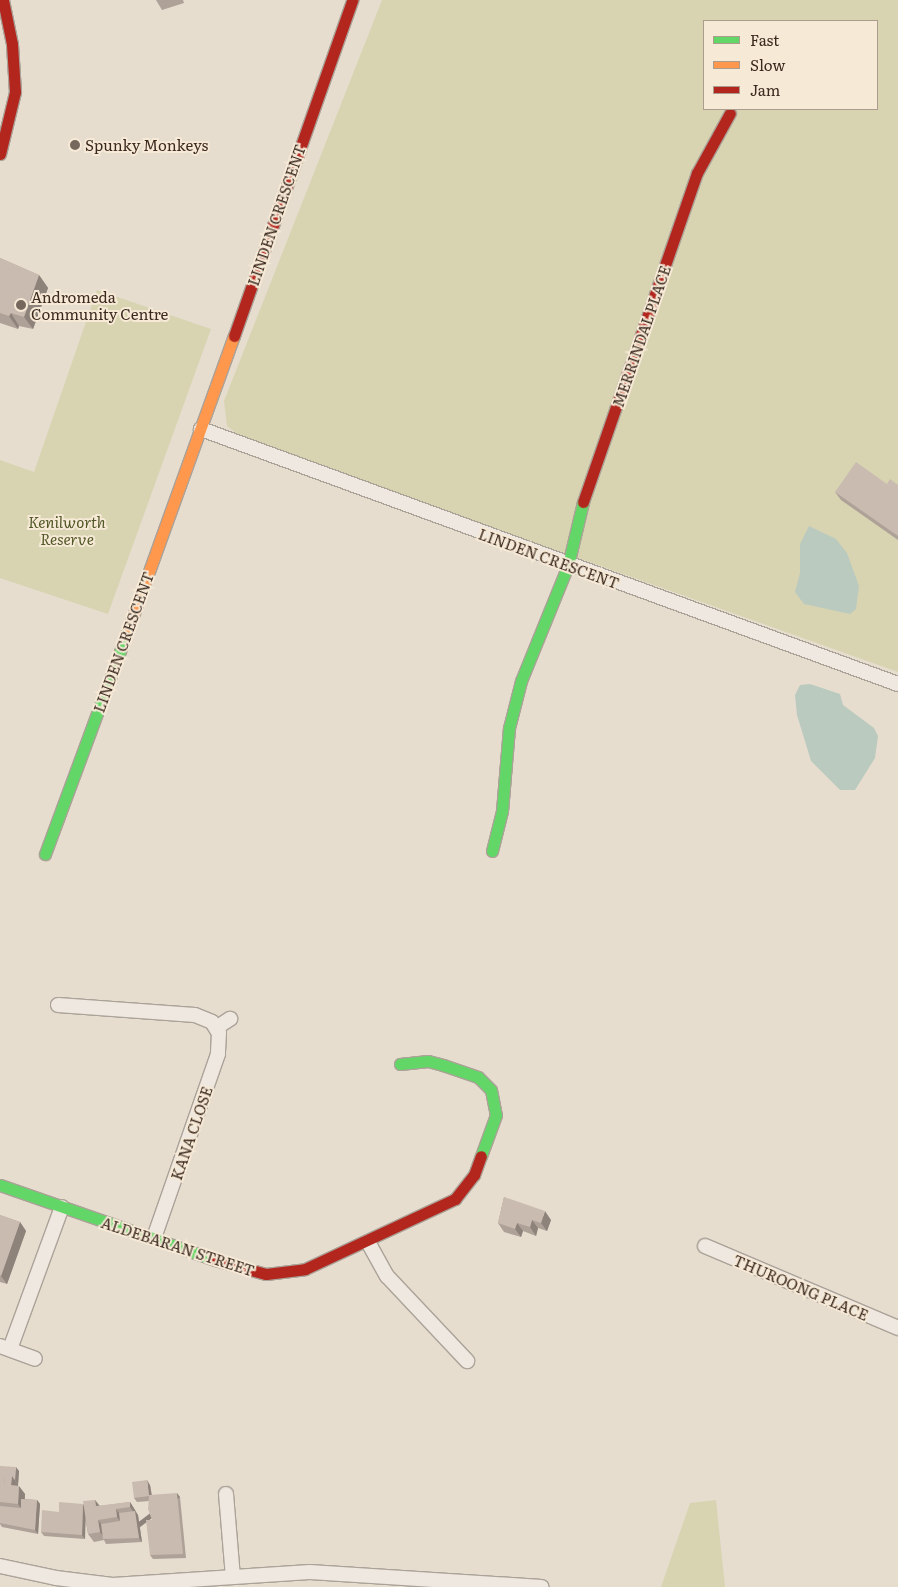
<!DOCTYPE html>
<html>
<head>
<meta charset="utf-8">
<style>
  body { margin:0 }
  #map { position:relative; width:898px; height:1587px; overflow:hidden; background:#e6ddcf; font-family:Literata,serif }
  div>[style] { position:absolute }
  .green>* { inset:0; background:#d8d4b1 }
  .water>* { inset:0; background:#bacabe }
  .roads { filter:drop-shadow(1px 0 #aba298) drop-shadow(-1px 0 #aba298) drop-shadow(0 1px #aba298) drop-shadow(0 -1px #aba298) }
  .street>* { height:14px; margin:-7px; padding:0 7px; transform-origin:7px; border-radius:7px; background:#eee8e0 }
  .fast>* { height:11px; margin:-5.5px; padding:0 5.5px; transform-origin:5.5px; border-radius:5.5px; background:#63d668 }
  .slow>* { height:11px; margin:-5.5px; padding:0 5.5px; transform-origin:5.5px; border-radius:5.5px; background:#ff974d }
  .jam>* { height:11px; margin:-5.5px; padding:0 5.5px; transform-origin:5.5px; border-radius:5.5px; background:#b3261e }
  .wall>* { inset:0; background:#aea197 }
  .shaded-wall>* { inset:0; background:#8d837b; transform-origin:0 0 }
  .building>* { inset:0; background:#cabbb0 }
  .dots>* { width:14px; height:14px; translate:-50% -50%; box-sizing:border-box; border:2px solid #f6e9d6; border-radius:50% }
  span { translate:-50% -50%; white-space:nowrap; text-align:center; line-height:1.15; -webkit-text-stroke:4px #f6e9d6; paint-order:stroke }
  .poi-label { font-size:15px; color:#3b291f }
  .left { translate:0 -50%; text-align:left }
  .street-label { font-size:15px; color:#3b291f }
  .park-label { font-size:15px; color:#505726; font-style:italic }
  .legend { position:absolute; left:703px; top:20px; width:175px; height:90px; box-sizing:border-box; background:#f6e9d6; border:1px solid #ab9c8d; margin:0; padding:6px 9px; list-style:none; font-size:15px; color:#3b291f }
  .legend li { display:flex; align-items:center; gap:10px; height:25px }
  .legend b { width:25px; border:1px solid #ab9c8d }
</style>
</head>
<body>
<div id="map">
  <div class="green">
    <div style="clip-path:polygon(evenodd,382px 0,898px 0,898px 672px,242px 438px,227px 426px,224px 401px,382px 0,704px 21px,877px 21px,877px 109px,704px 109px,704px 21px)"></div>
    <div style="clip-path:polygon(97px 290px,211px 329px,108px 614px,0 578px,0 460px,34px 472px)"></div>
    <div style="clip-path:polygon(716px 1500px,725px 1587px,661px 1587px,690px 1503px)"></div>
  </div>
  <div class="water">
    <div style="clip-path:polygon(809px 526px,836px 539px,847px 553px,859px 586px,856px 609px,850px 614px,804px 604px,795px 592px,800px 573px,800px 544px)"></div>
    <div style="clip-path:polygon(810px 684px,840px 694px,843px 705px,874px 728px,878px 736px,875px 758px,855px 790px,840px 790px,811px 761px,797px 715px,795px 695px,800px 685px)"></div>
  </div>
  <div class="roads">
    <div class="street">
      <div style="left:201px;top:429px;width:742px;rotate:20.1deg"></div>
      <div style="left:58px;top:1005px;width:137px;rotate:4.2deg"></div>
      <div style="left:195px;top:1015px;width:18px;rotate:22deg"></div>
      <div style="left:212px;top:1022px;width:13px;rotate:58deg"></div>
      <div style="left:219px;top:1033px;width:21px;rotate:93deg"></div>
      <div style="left:218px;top:1054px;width:195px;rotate:109.2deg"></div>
      <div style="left:216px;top:1028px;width:17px;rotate:-33deg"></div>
      <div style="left:368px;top:1242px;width:39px;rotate:61deg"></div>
      <div style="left:387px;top:1276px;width:117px;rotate:46.7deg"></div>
      <div style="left:705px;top:1246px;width:210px;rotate:23deg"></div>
      <div style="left:0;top:1346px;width:37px;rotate:20deg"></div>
      <div style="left:10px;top:1349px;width:151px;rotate:-69.9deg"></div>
      <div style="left:226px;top:1494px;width:83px;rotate:85.2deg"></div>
      <div style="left:0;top:1566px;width:57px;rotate:12.1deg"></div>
      <div style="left:56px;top:1578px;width:57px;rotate:7deg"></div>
      <div style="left:113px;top:1585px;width:197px;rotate:-3.8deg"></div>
      <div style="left:310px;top:1572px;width:232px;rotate:3.7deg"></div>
    </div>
    <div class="fast">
      <div style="left:492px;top:851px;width:41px;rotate:-76deg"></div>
      <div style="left:502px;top:811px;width:83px;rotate:-85.2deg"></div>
      <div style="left:509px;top:728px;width:49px;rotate:-75.7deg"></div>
      <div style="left:521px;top:681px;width:125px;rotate:-67.9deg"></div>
      <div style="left:568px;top:565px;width:65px;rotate:-76.6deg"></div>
      <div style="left:45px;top:854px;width:242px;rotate:-69.7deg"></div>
      <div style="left:400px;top:1064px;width:28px;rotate:-6deg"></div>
      <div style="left:428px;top:1061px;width:16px;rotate:15deg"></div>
      <div style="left:443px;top:1065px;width:37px;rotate:19deg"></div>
      <div style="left:478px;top:1077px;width:18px;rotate:45deg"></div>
      <div style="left:491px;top:1090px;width:25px;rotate:79deg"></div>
      <div style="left:496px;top:1115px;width:44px;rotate:110.1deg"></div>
      <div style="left:0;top:1185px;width:228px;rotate:19.2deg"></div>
    </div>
    <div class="slow">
      <div style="left:129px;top:627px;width:309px;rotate:-70.2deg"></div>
    </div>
    <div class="jam">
      <div style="left:0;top:154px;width:64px;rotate:-76.4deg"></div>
      <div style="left:15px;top:92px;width:48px;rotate:-93.6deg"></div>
      <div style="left:12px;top:44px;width:45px;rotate:-101.6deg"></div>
      <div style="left:234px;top:336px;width:356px;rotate:-70.6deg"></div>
      <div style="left:583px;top:502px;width:348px;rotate:-70.9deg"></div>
      <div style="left:697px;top:173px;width:68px;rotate:-61.2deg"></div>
      <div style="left:215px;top:1260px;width:53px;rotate:15.4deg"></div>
      <div style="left:266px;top:1274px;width:39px;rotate:-7deg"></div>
      <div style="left:305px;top:1269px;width:166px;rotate:-25deg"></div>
      <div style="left:455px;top:1199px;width:31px;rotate:-52deg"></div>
      <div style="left:474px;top:1175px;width:20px;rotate:-70deg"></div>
    </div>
  </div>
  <div class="wall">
    <div style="clip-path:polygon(156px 0,183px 0,184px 3px,162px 10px)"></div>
    <div style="clip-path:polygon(0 258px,39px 275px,48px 288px,33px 329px,19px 326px,18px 329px,0 323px)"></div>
    <div style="clip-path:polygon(887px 484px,898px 485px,898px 540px,841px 500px,835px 492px)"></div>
    <div style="clip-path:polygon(504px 1197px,551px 1220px,547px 1231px,538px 1228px,536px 1236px,523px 1231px,521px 1237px,504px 1232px,498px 1223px)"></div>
    <div style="clip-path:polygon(0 1215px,20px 1222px,26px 1231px,7px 1284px,0 1282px)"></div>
    <div style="clip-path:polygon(0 1466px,19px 1471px,18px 1486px,25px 1494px,25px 1499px,37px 1500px,40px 1504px,38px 1534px,2px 1527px,0 1524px)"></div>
    <div style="clip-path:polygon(150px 1485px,152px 1495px,180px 1497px,186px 1558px,153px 1559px,150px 1555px,152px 1520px,149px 1501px,137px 1502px,134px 1498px)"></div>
    <div style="clip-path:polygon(95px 1500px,100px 1506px,130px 1502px,135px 1510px,136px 1512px,138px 1515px,142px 1542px,106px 1544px,104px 1540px,94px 1542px,88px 1534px,85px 1517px,85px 1539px,44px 1536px,41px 1532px,84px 1505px)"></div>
  </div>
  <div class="shaded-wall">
    <div style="clip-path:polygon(39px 275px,48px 288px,33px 329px,24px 317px)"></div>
    <div style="clip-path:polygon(11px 313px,19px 326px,18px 329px,9px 316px)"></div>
    <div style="clip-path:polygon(545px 1211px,551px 1220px,547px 1231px,541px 1223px)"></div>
    <div style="clip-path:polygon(532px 1220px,538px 1228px,536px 1236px,530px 1227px)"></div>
    <div style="clip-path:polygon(20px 1222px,26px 1231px,7px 1284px,1px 1276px)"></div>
    <div style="clip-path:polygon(517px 1223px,523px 1231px,521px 1237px,515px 1229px)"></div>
    <div style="clip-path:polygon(16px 1467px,19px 1471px,18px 1485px,15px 1480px)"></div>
    <div style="clip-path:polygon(12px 1476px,18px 1485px,17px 1494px,11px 1485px)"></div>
    <div style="clip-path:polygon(147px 1480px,150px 1485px,152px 1499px,149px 1495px)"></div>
    <div style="clip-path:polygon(19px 1486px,25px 1494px,24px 1512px,18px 1504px)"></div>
    <div style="left:177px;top:1493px;width:5px;height:61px;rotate:53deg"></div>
    <div style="clip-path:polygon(37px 1500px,40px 1504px,38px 1534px,35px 1530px)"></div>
    <div style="clip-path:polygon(95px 1500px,101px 1508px,96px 1506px)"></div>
    <div style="clip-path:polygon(130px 1502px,135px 1510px,136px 1512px,138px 1515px,142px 1542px,139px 1538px,135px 1514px,130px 1507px)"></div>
    <div style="clip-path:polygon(83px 1504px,86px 1508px,85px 1539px,82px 1535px)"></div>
    <div style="clip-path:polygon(116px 1509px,122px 1517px,123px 1525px,117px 1517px)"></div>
    <div style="clip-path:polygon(98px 1520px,104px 1528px,106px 1540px,100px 1532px)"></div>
  </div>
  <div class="building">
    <div style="clip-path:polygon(0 258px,39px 275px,24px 317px,11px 313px,9px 316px,0 313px)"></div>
    <div style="clip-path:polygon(856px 462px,887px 484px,890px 479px,898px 485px,898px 536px,835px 492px)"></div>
    <div style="clip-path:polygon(504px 1197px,545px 1211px,541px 1223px,532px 1220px,530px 1227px,517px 1223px,515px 1229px,498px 1223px)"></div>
    <div style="clip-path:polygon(0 1215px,20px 1222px,1px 1276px,0 1275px)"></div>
    <div style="clip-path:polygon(0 1466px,16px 1467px,15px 1480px,12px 1476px,5px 1476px,4px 1485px,0 1485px)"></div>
    <div style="clip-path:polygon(5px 1476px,12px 1476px,11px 1485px,19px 1486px,18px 1504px,0 1502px,0 1485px,4px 1485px)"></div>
    <div style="clip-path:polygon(147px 1480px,149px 1495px,177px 1493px,183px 1554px,150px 1555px,146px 1520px,152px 1520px,148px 1509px,149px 1496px,134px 1498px,132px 1482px)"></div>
    <div style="clip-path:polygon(21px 1499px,37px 1500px,35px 1530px,0 1523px,0 1506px,21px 1508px)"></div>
    <div style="clip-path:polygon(95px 1500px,96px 1506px,130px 1502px,130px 1507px,116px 1509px,117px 1517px,98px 1520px,100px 1532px,88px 1534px,83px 1501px)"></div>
    <div style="clip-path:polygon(59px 1502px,83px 1504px,82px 1535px,41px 1532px,42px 1510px,59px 1512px)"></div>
    <div style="clip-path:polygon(135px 1511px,139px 1538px,103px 1539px,101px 1524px,120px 1521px,119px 1513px)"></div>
  </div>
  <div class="dots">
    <div style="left:75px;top:145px;background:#77685d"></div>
    <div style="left:21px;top:305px;background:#77685d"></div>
  </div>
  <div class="poi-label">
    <span class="left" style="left:85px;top:145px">Spunky Monkeys</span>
    <span class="left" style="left:31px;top:305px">Andromeda<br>Community Centre</span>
  </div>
  <div class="street-label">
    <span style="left:276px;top:215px;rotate:-71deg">LINDEN CRESCENT</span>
    <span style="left:641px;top:336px;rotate:-71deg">MERRINDAL PLACE</span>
    <span style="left:549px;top:558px;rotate:20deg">LINDEN CRESCENT</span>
    <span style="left:123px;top:642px;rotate:-70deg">LINDEN CRESCENT</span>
    <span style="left:191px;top:1133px;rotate:-71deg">KANA CLOSE</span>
    <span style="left:178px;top:1246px;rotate:18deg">ALDEBARAN STREET</span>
    <span style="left:801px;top:1287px;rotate:23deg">THUROONG PLACE</span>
  </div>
  <div class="park-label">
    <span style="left:67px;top:530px">Kenilworth<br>Reserve</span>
  </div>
  <ul class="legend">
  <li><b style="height:6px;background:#63d668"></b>Fast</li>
  <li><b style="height:6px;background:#ff974d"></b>Slow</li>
  <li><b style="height:6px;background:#b3261e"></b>Jam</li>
  </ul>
</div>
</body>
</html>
